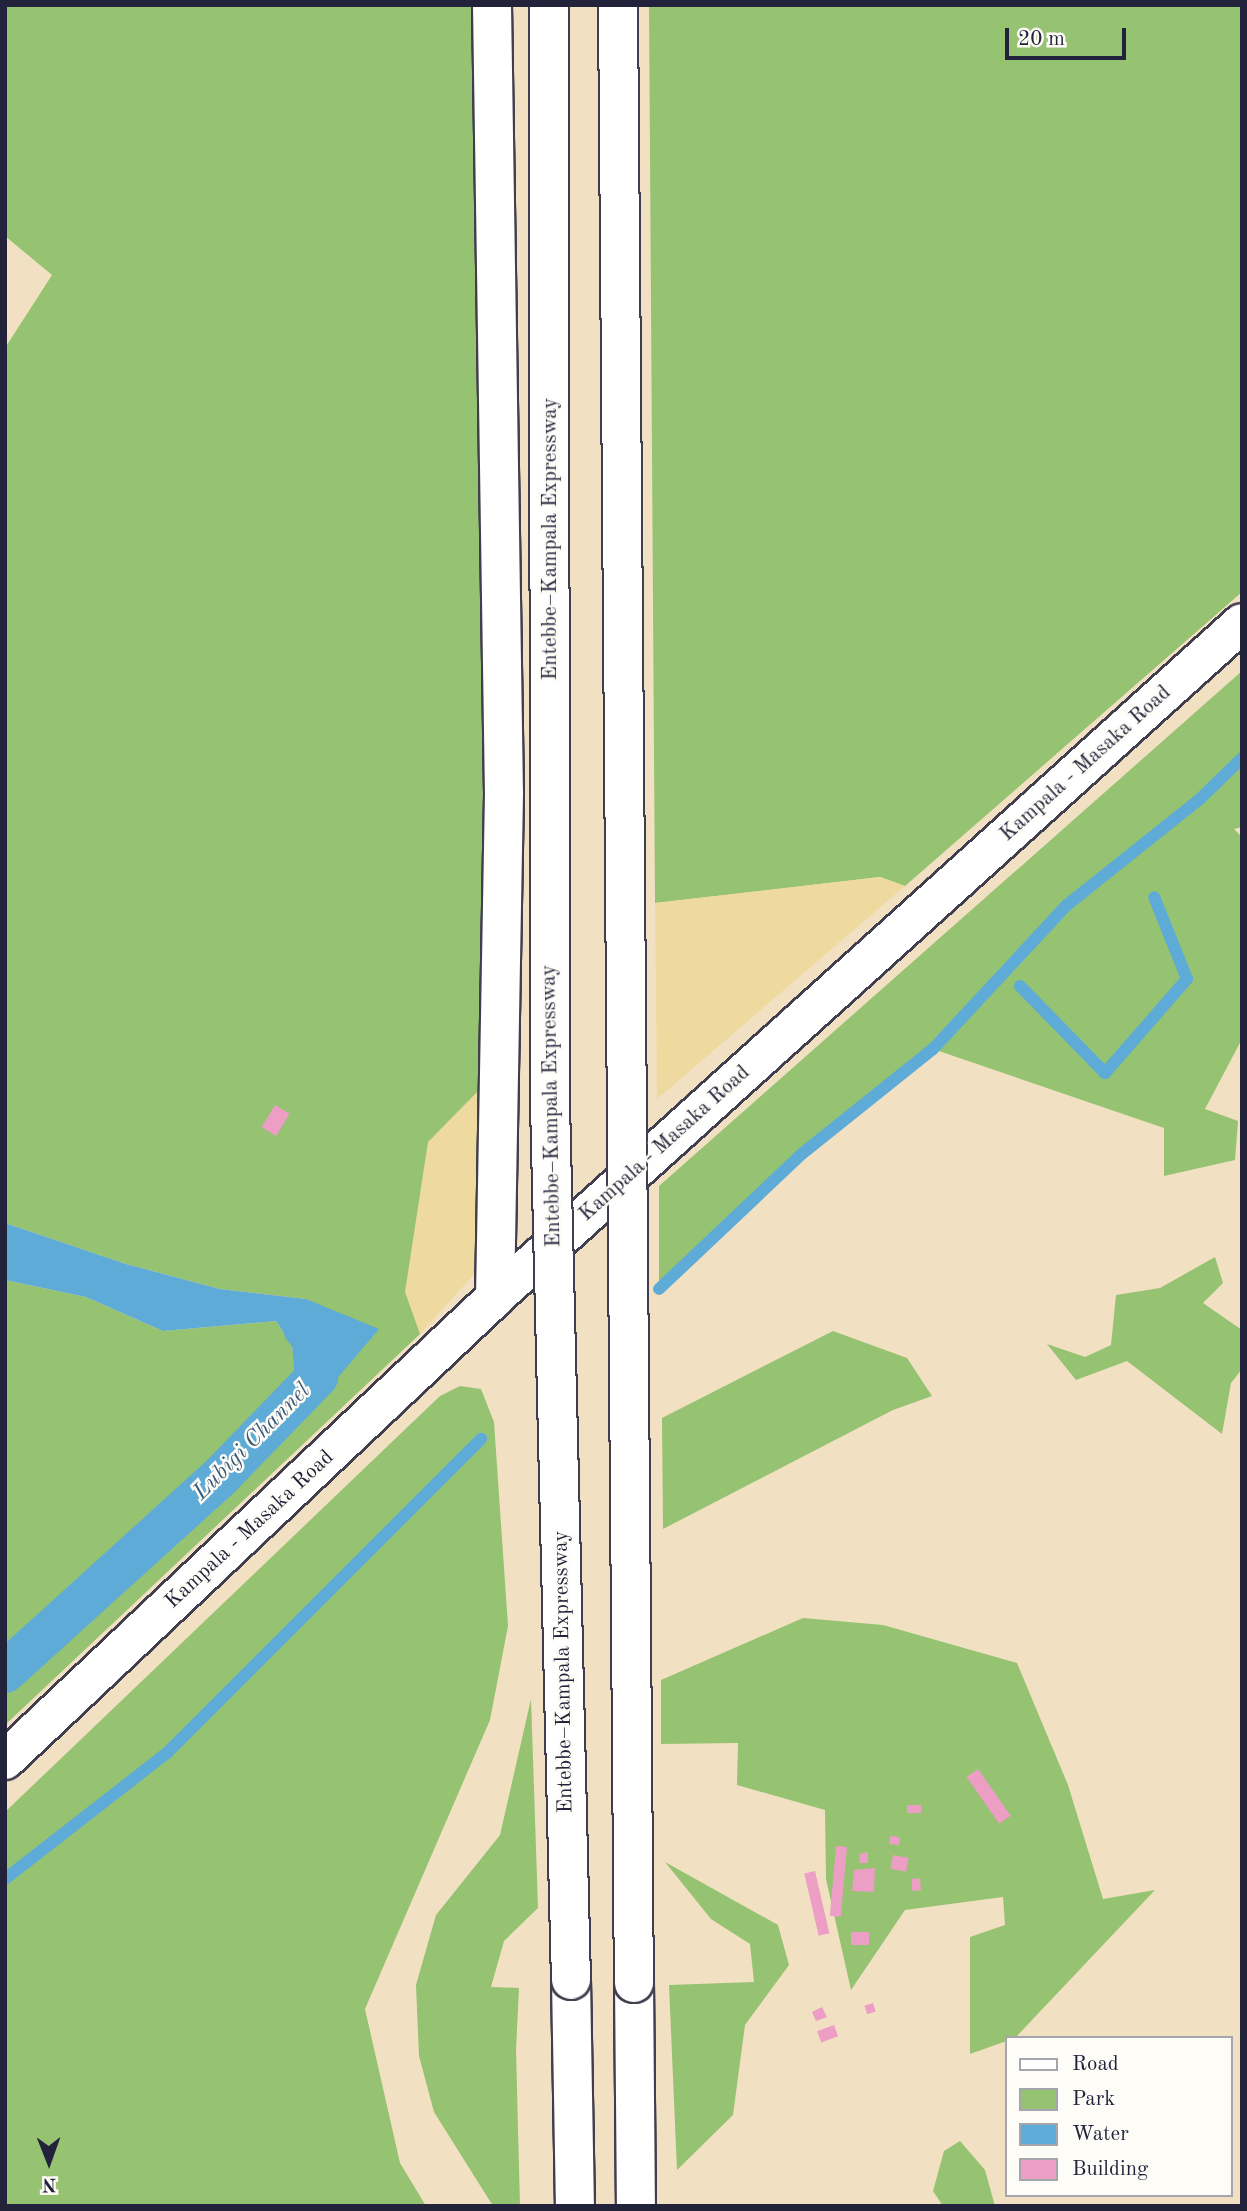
<!DOCTYPE html>
<html>
<head>
<meta charset="utf-8">
<style>
  body { margin:0 }
  #map { position:relative; width:1247px; height:2211px; overflow:hidden; background:#f2e0c3; font-family:"Old Standard TT",serif }
  div>[style] { position:absolute }
  .green>* { inset:0; background:#95c371 }
  .sand>* { inset:0; background:#eeda9e }
  .water>* { inset:0; background:#5eabd7 }
  .stream>* { height:12px; margin:-6px; padding:0 6px; transform-origin:6px; border-radius:6px; background:#5eabd7 }
  .canal>* { height:42px; margin:-21px; padding:0 21px; transform-origin:21px; border-radius:21px; background:#5eabd7 }
  .building>* { inset:0; background:#ec9ec5; transform-origin:0 0 }
  .roads { filter:drop-shadow(2px 0 #413e4f) drop-shadow(-2px 0 #413e4f) drop-shadow(0 2px #413e4f) drop-shadow(0 -2px #413e4f) }
  .minor>* { height:38px; margin:-19px; padding:0 19px; transform-origin:19px; border-radius:19px; background:#fff }
  .highway>* { height:38px; margin:-19px; padding:0 19px; transform-origin:19px; border-radius:19px; background:#fff }
  .bridges { filter:drop-shadow(2px 0 #413e4f) drop-shadow(-2px 0 #413e4f) drop-shadow(0 2px #413e4f) drop-shadow(0 -2px #413e4f) }
  .highway-bridge>* { height:38px; margin:-19px; padding:0 19px; transform-origin:19px; border-radius:19px; background:#fff }
  span { translate:-50% -50%; white-space:nowrap; text-align:center; line-height:1.15; -webkit-text-stroke:5px #fdfcf7; paint-order:stroke }
  .street-label { font-size:21px; color:#22223b }
  .water-label { font-size:23px; color:#3a5979; font-style:italic }
  .frame { position:absolute; inset:0; border:7px solid #22223b; pointer-events:none }
  .legend { position:absolute; left:1005px; top:2036px; width:228px; height:161px; box-sizing:border-box; background:#fdfcf7; border:2px solid #a5a5ac; margin:0; padding:9px 12px; list-style:none; font-size:21px; color:#22223b }
  .legend li { display:flex; align-items:center; gap:14px; height:35px }
  .legend b { width:35px; border:2px solid #a5a5ac }
  .north { position:absolute; left:14px; top:2127px; width:70px; height:70px; -webkit-text-stroke:5px #fdfcf7; paint-order:stroke; rotate:179deg; font-size:19px; font-weight:700; line-height:28px; text-align:center; color:#22223b }
  .north::after { content:''; display:block; margin:auto; width:24px; height:32px; background:#22223b; clip-path:polygon(50% 0,100% 100%,50% 72%,0 100%) }
  .scale { position:absolute; left:1005px; top:28px; width:121px; height:32px; box-sizing:border-box; border:4px solid #22223b; border-top:0; padding-left:9px; font-size:21px; line-height:24px; white-space:nowrap; color:#22223b; -webkit-text-stroke:5px #fdfcf7; paint-order:stroke }
</style>
</head>
<body>
<div id="map">
  <div class="green">
    <div style="clip-path:polygon(5px 5px,471px 5px,484px 566px,481px 1088px,420px 1334px,5px 1725px,5px 1280px,86px 1297px,163px 1331px,276px 1321px,292px 1345px,296px 1379px,306px 1299px,220px 1289px,126px 1264px,5px 1223px,5px 348px,52px 275px,5px 236px)"></div>
    <div style="clip-path:polygon(649px 5px,1242px 5px,1242px 592px,905px 886px,880px 877px,655px 903px)"></div>
    <div style="clip-path:polygon(1242px 671px,1242px 827px,1234px 829px,1242px 837px,1242px 1039px,1205px 1109px,1238px 1121px,1235px 1160px,1164px 1176px,1164px 1128px,933px 1049px,803px 1153px,659px 1289px,659px 1186px)"></div>
    <div style="clip-path:polygon(1215px 1257px,1223px 1283px,1203px 1303px,1242px 1330px,1242px 1369px,1231px 1383px,1222px 1434px,1127px 1361px,1076px 1380px,1047px 1344px,1085px 1357px,1111px 1345px,1116px 1295px,1160px 1288px)"></div>
    <div style="clip-path:polygon(833px 1331px,907px 1358px,932px 1396px,893px 1410px,663px 1529px,662px 1418px)"></div>
    <div style="clip-path:polygon(460px 1386px,481px 1389px,494px 1422px,508px 1626px,490px 1720px,365px 2009px,400px 2163px,426px 2206px,5px 2206px,5px 1812px,440px 1396px)"></div>
    <div style="clip-path:polygon(803px 1618px,883px 1625px,1017px 1663px,1068px 1785px,1103px 1899px,1155px 1890px,1015px 2038px,970px 2054px,970px 1937px,1005px 1925px,1003px 1897px,905px 1910px,851px 1990px,826px 1879px,825px 1810px,737px 1785px,738px 1743px,661px 1744px,661px 1680px)"></div>
    <div style="clip-path:polygon(531px 1699px,538px 1908px,504px 1941px,491px 1987px,519px 1988px,516px 2050px,520px 2206px,493px 2206px,434px 2112px,419px 2056px,416px 1985px,436px 1915px,500px 1835px)"></div>
    <div style="clip-path:polygon(665px 1862px,778px 1925px,789px 1965px,745px 2025px,733px 2115px,677px 2170px,669px 1985px,754px 1982px,750px 1944px,711px 1919px)"></div>
    <div style="clip-path:polygon(960px 2141px,985px 2170px,995px 2206px,943px 2206px,933px 2191px,944px 2151px)"></div>
  </div>
  <div class="sand">
    <div style="clip-path:polygon(880px 877px,905px 886px,657px 1099px,655px 903px)"></div>
    <div style="clip-path:polygon(481px 1088px,479px 1269px,420px 1334px,405px 1292px,428px 1142px)"></div>
  </div>
  <div class="water">
    <div style="clip-path:polygon(5px 1223px,126px 1264px,220px 1289px,306px 1299px,379px 1329px,335px 1381px,295px 1379px,292px 1345px,276px 1321px,163px 1331px,86px 1297px,5px 1280px)"></div>
  </div>
  <div class="stream">
    <div style="left:1020px;top:986px;width:122px;rotate:45.7deg"></div>
    <div style="left:1105px;top:1073px;width:125px;rotate:-48.9deg"></div>
    <div style="left:1187px;top:979px;width:88px;rotate:-111.9deg"></div>
    <div style="left:659px;top:1289px;width:198px;rotate:-43.4deg"></div>
    <div style="left:803px;top:1153px;width:166px;rotate:-38.7deg"></div>
    <div style="left:933px;top:1049px;width:197px;rotate:-47.1deg"></div>
    <div style="left:1067px;top:905px;width:171px;rotate:-38.6deg"></div>
    <div style="left:1201px;top:798px;width:57px;rotate:-44.3deg"></div>
    <div style="left:5px;top:1879px;width:207px;rotate:-37.9deg"></div>
    <div style="left:168px;top:1752px;width:443px;rotate:-45deg"></div>
  </div>
  <div class="canal">
    <div style="left:5px;top:1672px;width:292px;rotate:-42.2deg"></div>
    <div style="left:221px;top:1476px;width:138px;rotate:-45.9deg"></div>
    <div style="left:317px;top:1377px;width:36px;rotate:-93deg"></div>
    <div style="left:315px;top:1341px;width:17px;rotate:-130deg"></div>
  </div>
  <div class="building">
    <div style="left:275px;top:1105px;width:17px;height:26px;rotate:31deg"></div>
    <div style="left:978px;top:1769px;width:57px;height:14px;rotate:55deg"></div>
    <div style="left:907px;top:1805px;width:14px;height:8px"></div>
    <div style="left:890px;top:1836px;width:10px;height:8px;rotate:6deg"></div>
    <div style="left:836px;top:1846px;width:11px;height:70px;rotate:5deg"></div>
    <div style="clip-path:polygon(868px 1852px,868px 1863px,860px 1863px,859px 1854px)"></div>
    <div style="left:893px;top:1855px;width:16px;height:14px;rotate:11deg"></div>
    <div style="clip-path:polygon(875px 1868px,874px 1892px,852px 1891px,854px 1870px)"></div>
    <div style="left:815px;top:1871px;width:64px;height:11px;rotate:77deg"></div>
    <div style="clip-path:polygon(920px 1878px,921px 1890px,912px 1891px,912px 1879px)"></div>
    <div style="left:869px;top:1932px;width:13px;height:18px;rotate:90deg"></div>
    <div style="left:873px;top:2003px;width:9px;height:9px;rotate:72deg"></div>
    <div style="clip-path:polygon(822px 2007px,827px 2017px,816px 2021px,812px 2012px)"></div>
    <div style="left:834px;top:2025px;width:12px;height:18px;rotate:70deg"></div>
  </div>
  <div class="roads">
    <div class="minor">
      <div style="left:492px;top:5px;width:788px;rotate:89.13deg"></div>
      <div style="left:504px;top:793px;width:505px;rotate:91.02deg"></div>
    </div>
    <div class="highway">
      <div style="left:5px;top:1760px;width:685px;rotate:-43.34deg"></div>
      <div style="left:503px;top:1290px;width:995px;rotate:-42.07deg"></div>
      <div style="left:571px;top:1980px;width:226px;rotate:89deg"></div>
      <div style="left:634px;top:1983px;width:223px;rotate:89.5deg"></div>
    </div>
  </div>
  <div class="bridges">
    <div class="highway-bridge">
      <div style="left:549px;top:5px;width:1099px;rotate:89.95deg"></div>
      <div style="left:550px;top:1104px;width:876px;rotate:88.63deg"></div>
      <div style="left:618px;top:5px;width:1978px;rotate:89.54deg"></div>
    </div>
  </div>
  <div class="street-label">
    <span style="left:551px;top:539px;rotate:-90deg">Entebbe–Kampala Expressway</span>
    <span style="left:1086px;top:764px;rotate:-42deg">Kampala - Masaka Road</span>
    <span style="left:552px;top:1106px;rotate:-91deg">Entebbe–Kampala Expressway</span>
    <span style="left:665px;top:1144px;rotate:-42deg">Kampala - Masaka Road</span>
    <span style="left:250px;top:1530px;rotate:-43deg">Kampala - Masaka Road</span>
    <span style="left:564px;top:1672px;rotate:-91deg">Entebbe–Kampala Expressway</span>
  </div>
  <div class="water-label">
    <span style="left:252px;top:1442px;rotate:-45deg">Lubigi Channel</span>
  </div>
  <div class="frame"></div>
  <ul class="legend">
  <li><b style="height:9px;background:#fff"></b>Road</li>
  <li><b style="height:19px;background:#95c371"></b>Park</li>
  <li><b style="height:19px;background:#5eabd7"></b>Water</li>
  <li><b style="height:19px;background:#ec9ec5"></b>Building</li>
  </ul>
  <div class="north">N</div>
  <div class="scale">20 m</div>
</div>
</body>
</html>
